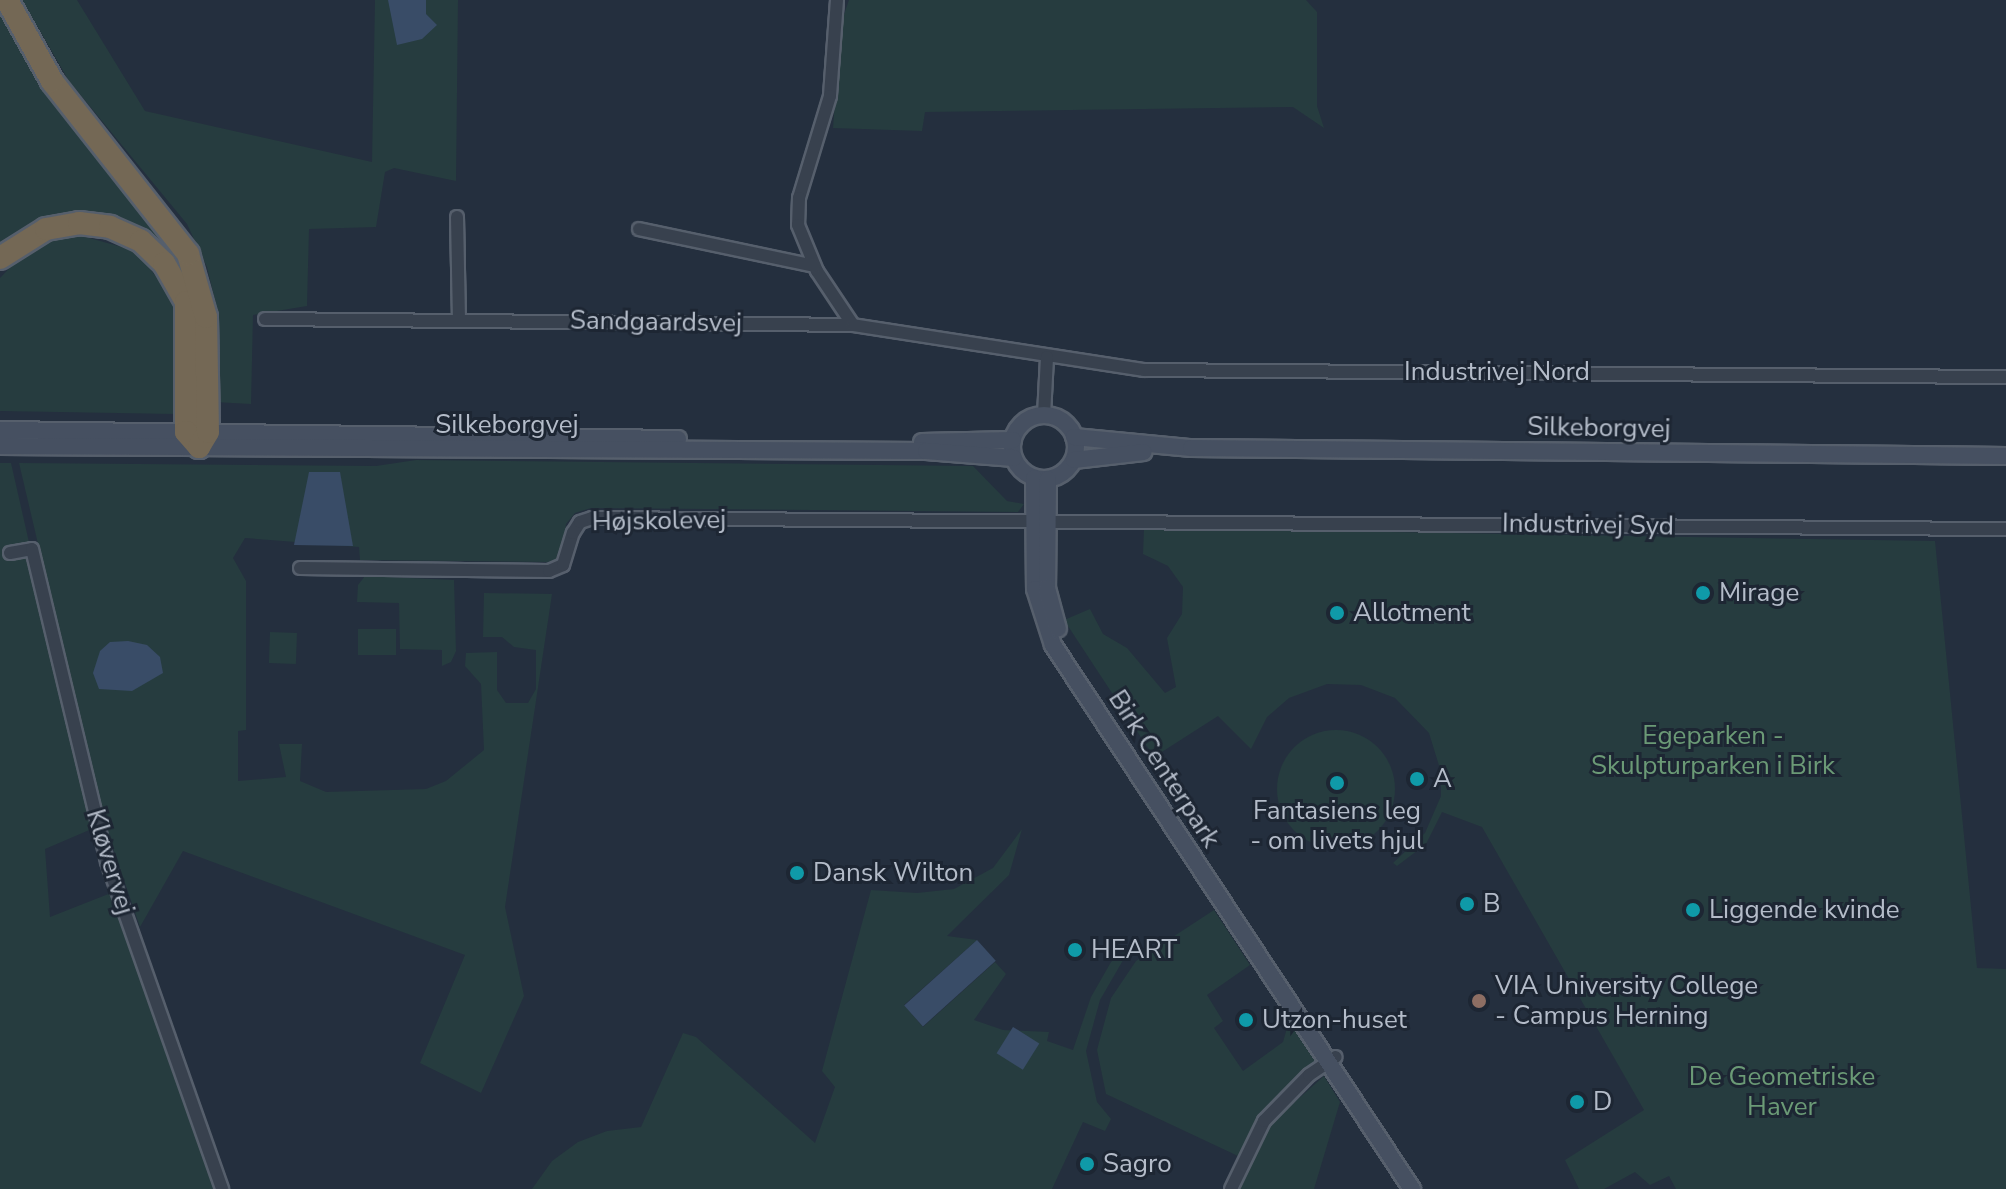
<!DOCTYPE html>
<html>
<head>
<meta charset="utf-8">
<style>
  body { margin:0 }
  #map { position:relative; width:2006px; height:1189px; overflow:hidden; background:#242f3e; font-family:"Nunito Sans",sans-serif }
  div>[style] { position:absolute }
  .green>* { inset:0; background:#263c3f; transform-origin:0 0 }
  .round { border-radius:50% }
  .water>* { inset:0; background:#394c67; transform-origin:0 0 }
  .roads { filter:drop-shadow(2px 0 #565f6c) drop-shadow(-2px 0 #565f6c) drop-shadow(0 2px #565f6c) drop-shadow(0 -2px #565f6c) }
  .street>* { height:12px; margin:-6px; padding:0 6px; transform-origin:6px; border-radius:6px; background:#38414e }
  .secondary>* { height:16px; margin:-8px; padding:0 8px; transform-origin:8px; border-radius:8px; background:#465061 }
  .secondary>.ring { margin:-8px; padding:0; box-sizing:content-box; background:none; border:16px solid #465061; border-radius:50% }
  .highway>* { height:22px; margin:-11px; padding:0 11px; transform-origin:11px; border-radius:11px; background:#746855 }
  .dots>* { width:22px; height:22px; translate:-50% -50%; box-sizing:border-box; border:4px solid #1d2633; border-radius:50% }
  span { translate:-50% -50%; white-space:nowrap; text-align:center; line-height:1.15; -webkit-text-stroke:6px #1d2633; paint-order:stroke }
  .street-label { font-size:26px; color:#b4bcc9 }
  .poi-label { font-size:26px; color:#b4bcc9 }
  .left { translate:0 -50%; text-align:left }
  .park-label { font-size:26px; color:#6b9a76 }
</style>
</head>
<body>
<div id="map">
  <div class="green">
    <div style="clip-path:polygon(22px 0,77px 0,145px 111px,372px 162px,375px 0,458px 0,456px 181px,394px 168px,385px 172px,376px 227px,309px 229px,307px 306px,253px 315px,251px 404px,215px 402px,218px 313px,207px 267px,187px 224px,69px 81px)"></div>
    <div style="clip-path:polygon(849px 0,1306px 0,1317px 12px,1317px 106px,1324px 128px,1293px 107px,925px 112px,922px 131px,833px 128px,841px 23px)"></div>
    <div style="clip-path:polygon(0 5px,168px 238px,187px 277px,165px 252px,80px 214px,39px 220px,0 245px)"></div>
    <div style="clip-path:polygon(75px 234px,136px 251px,176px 302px,175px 414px,0 411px,0 278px,27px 250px,47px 239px)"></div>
    <div style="clip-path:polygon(416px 460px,973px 466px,1007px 501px,1024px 504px,1018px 512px,591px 508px,575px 513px,566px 524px,563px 553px,558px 560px,547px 562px,360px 560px,359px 547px,245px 538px,233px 558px,246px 581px,246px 730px,238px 731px,238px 781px,286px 777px,279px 744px,302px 744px,300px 781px,326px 792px,426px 789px,446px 781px,484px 750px,481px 684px,465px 666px,466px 653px,497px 652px,497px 690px,506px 703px,528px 703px,536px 689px,536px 650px,514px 647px,502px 637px,483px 637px,484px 593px,552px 594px,505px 907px,524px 996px,481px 1093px,420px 1063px,465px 955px,183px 851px,140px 927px,102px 816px,19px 463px,376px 466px)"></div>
    <div style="clip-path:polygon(0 463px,11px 463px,94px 828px,45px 849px,50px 917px,111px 893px,219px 1189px,0 1189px)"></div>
    <div style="clip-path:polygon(1144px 528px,1935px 541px,1977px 968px,2006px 969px,2006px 1189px,1676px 1189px,1669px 1176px,1650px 1185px,1635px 1172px,1604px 1189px,1579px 1189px,1565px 1160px,1644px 1110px,1482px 827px,1442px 812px,1426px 844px,1397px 866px,1393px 863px,1425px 833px,1441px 796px,1441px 772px,1429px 733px,1395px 698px,1361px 685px,1327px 684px,1289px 698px,1267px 717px,1251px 749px,1218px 716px,1154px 757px,1064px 620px,1090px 609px,1103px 634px,1127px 648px,1165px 693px,1176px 687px,1167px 638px,1182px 614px,1183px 587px,1168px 566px,1143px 554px)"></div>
    <div style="clip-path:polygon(365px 576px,454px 580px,456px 651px,451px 662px,442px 666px,442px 650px,400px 649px,399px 603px,357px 602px,358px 585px)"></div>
    <div style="left:358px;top:629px;width:38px;height:26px"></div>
    <div style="left:270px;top:632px;width:27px;height:31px;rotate:2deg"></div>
    <div class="round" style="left:1277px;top:730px;width:118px;height:118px"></div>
    <div style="clip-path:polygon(1022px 829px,1009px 875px,947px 936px,977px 940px,904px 1005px,923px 1027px,995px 962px,1006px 974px,974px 1020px,1003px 1030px,1049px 1032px,1047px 1041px,1073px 1050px,1091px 997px,1111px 962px,1133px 943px,1100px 1000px,1086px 1051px,1097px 1102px,1111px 1119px,1105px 1131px,1083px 1122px,1052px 1189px,532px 1189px,552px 1161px,578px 1142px,607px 1131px,641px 1127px,683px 1033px,696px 1037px,815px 1143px,835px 1087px,822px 1071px,871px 890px,917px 893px,954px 889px,993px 868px)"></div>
    <div style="clip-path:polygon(1214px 910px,1250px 965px,1207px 995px,1223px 1021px,1214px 1028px,1243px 1071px,1283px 1042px,1289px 1021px,1316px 1062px,1264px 1112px,1238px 1156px,1106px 1094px,1097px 1050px,1111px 998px,1136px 961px)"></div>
    <div style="clip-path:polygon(1324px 1076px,1340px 1102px,1314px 1189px,1239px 1189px,1270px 1124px)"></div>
  </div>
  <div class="water">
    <div style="clip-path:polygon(388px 0,426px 0,426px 14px,437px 25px,422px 39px,397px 45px)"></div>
    <div style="clip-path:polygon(309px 472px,340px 472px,353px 546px,294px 545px)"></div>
    <div style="clip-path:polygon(128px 641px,147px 645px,160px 657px,163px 673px,132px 691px,99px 689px,93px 673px,100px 651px,110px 642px)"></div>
    <div style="left:977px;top:940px;width:28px;height:98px;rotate:48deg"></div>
    <div style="left:1013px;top:1027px;width:31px;height:31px;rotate:32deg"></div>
  </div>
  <div class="roads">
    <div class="street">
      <div style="left:837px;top:0;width:96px;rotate:94.2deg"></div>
      <div style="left:830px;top:96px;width:107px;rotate:106.9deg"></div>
      <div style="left:799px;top:198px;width:27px;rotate:92deg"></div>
      <div style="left:798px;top:225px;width:50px;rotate:67.6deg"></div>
      <div style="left:817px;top:271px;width:65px;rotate:56.3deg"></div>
      <div style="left:457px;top:217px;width:102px;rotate:88.9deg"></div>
      <div style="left:639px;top:229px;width:179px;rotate:11.9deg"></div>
      <div style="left:265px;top:319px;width:588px;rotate:0.58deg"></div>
      <div style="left:853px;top:325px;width:294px;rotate:8.8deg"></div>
      <div style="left:1144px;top:370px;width:862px;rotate:0.47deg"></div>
      <div style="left:1044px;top:415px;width:58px;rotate:-87deg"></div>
      <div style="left:10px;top:553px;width:22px;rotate:-10deg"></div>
      <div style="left:32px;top:549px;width:322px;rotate:76.5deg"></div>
      <div style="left:107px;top:862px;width:347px;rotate:70.6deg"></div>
      <div style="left:300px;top:568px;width:249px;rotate:0.7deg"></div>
      <div style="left:549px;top:571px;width:15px;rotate:-23deg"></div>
      <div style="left:563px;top:565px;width:34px;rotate:-73deg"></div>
      <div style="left:573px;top:533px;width:13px;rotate:-58deg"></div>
      <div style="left:580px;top:522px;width:13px;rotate:-18deg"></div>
      <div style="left:592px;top:518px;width:1414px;rotate:0.45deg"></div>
      <div style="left:1231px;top:1189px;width:76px;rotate:-64.1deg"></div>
      <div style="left:1264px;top:1121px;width:64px;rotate:-45.6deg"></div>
      <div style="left:1309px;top:1075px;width:32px;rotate:-34deg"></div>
    </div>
    <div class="secondary">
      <div class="ring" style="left:1012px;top:415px;width:48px;height:48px"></div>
      <div style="left:0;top:430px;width:678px;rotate:0.76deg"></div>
      <div style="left:1074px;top:437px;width:118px;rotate:5.4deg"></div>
      <div style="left:1191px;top:448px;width:815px;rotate:0.56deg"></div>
      <div style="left:922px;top:442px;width:91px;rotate:-1.3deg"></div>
      <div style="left:0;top:446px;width:926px;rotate:0.31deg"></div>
      <div style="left:926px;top:451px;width:88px;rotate:4.5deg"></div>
      <div style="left:1074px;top:460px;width:70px;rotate:-6.5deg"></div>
      <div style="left:1034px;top:478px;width:111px;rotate:89.5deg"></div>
      <div style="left:1035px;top:589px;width:59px;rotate:72.2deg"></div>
      <div style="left:1053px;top:645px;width:652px;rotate:56.58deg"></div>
      <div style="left:1048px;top:479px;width:109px;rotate:90.5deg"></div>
      <div style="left:1047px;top:588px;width:42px;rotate:75deg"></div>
    </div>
    <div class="highway">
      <div style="left:0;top:258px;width:54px;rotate:-32.2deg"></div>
      <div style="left:46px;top:229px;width:34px;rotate:-10deg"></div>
      <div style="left:79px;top:223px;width:31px;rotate:7deg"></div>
      <div style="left:110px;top:227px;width:34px;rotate:24deg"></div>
      <div style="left:141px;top:241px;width:32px;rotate:44deg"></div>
      <div style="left:164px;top:263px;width:45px;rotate:60.6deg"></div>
      <div style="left:186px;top:302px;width:130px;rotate:90deg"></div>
      <div style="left:186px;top:432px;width:20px;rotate:49deg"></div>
      <div style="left:199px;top:447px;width:17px;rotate:-59deg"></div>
      <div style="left:208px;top:432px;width:115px;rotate:-91deg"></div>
      <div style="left:206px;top:317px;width:66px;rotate:-105.9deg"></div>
      <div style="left:188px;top:254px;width:220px;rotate:-128.2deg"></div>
      <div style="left:52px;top:81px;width:93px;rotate:-119.1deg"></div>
    </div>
  </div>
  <div class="dots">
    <div style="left:1703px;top:593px;background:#0f9aa8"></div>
    <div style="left:1337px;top:613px;background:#0f9aa8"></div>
    <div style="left:1417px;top:779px;background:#0f9aa8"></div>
    <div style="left:1337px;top:783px;background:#0f9aa8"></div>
    <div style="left:797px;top:873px;background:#0f9aa8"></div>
    <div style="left:1467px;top:904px;background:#0f9aa8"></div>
    <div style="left:1693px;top:910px;background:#0f9aa8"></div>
    <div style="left:1075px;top:950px;background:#0f9aa8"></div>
    <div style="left:1479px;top:1001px;background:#8d6e63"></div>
    <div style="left:1246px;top:1020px;background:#0f9aa8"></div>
    <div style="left:1577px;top:1102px;background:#0f9aa8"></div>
    <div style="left:1087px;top:1164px;background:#0f9aa8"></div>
  </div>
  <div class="street-label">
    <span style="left:656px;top:322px;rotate:1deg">Sandgaardsvej</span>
    <span style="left:1497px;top:372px">Industrivej Nord</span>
    <span style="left:507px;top:425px">Silkeborgvej</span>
    <span style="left:1599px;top:428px;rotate:1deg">Silkeborgvej</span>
    <span style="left:659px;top:521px;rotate:-1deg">Højskolevej</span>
    <span style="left:1588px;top:525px;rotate:1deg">Industrivej Syd</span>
    <span style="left:1164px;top:769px;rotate:57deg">Birk Centerpark</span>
    <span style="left:110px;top:862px;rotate:73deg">Kløvervej</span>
  </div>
  <div class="poi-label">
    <span class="left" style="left:1719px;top:593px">Mirage</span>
    <span class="left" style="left:1353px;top:613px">Allotment</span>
    <span class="left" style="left:1433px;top:779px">A</span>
    <span style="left:1337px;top:826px">Fantasiens leg<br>- om livets hjul</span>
    <span class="left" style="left:813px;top:873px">Dansk Wilton</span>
    <span class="left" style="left:1483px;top:904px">B</span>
    <span class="left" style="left:1709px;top:910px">Liggende kvinde</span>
    <span class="left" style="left:1091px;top:950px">HEART</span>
    <span class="left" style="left:1495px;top:1001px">VIA University College<br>- Campus Herning</span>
    <span class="left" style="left:1262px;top:1020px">Utzon-huset</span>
    <span class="left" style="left:1593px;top:1102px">D</span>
    <span class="left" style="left:1103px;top:1164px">Sagro</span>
  </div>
  <div class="park-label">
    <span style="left:1713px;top:751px">Egeparken -<br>Skulpturparken i Birk</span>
    <span style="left:1782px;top:1092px">De Geometriske<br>Haver</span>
  </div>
</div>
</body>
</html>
